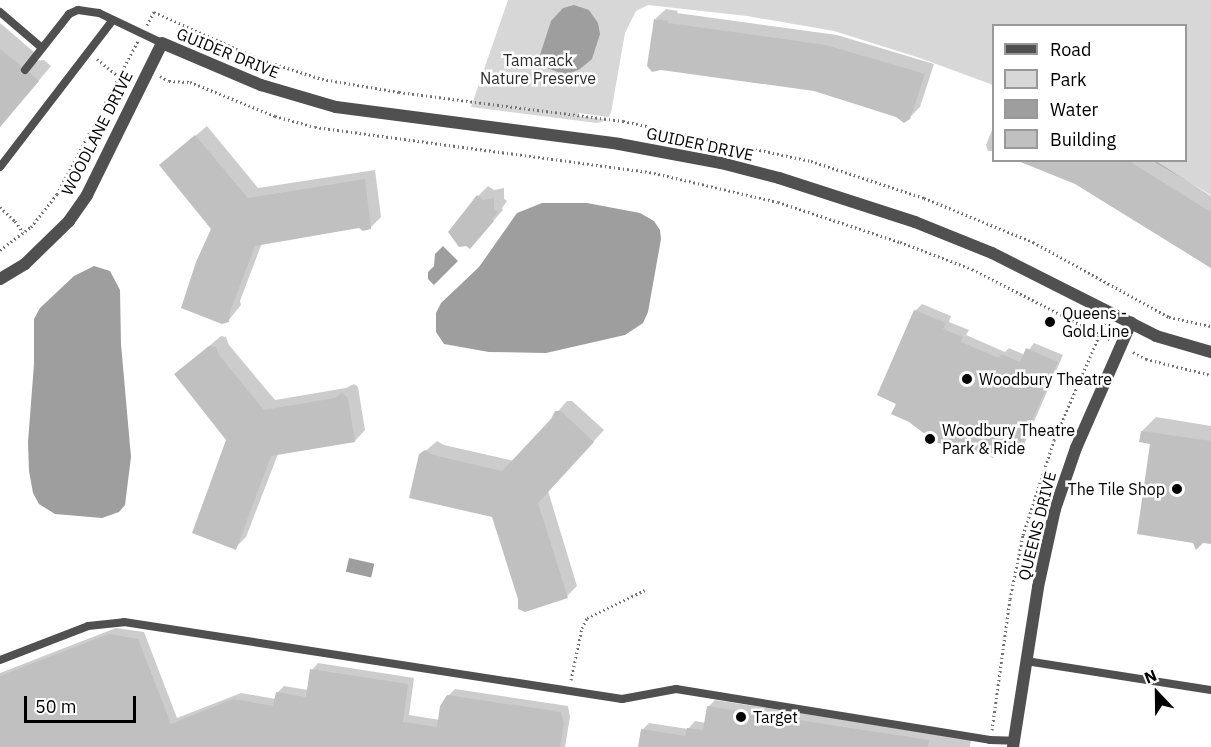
<!DOCTYPE html>
<html>
<head>
<meta charset="utf-8">
<style>
  body { margin:0 }
  #map { position:relative; width:1211px; height:747px; overflow:hidden; background:#fff; font-family:"IBM Plex Sans",sans-serif }
  div>[style] { position:absolute }
  .green>* { inset:0; background:#d7d7d7 }
  .water>* { inset:0; background:#9e9e9e; transform-origin:0 0 }
  .shadow>* { inset:0; background:#0003 }
  .building>* { inset:0; background:#c0c0c0 }
  .path>* { height:3px; margin-top:-1.5px; transform-origin:0; background:repeating-linear-gradient(90deg,#727272 0 1.5px,transparent 0 4.5px) }
  .service>* { height:8px; margin:-4px; padding:0 4px; transform-origin:4px; border-radius:4px; background:#505050 }
  .tertiary>* { height:12px; margin:-6px; padding:0 6px; transform-origin:6px; border-radius:6px; background:#505050 }
  .dots>* { width:16px; height:16px; translate:-50% -50%; box-sizing:border-box; border:3px solid #fff; border-radius:50% }
  span { translate:-50% -50%; white-space:nowrap; text-align:center; line-height:1.15; -webkit-text-stroke:5px #fff; paint-order:stroke }
  .street-label { font-size:16px; color:#000 }
  .park-label { font-size:16px; color:#2e2e2e }
  .poi-label { font-size:16px; color:#000 }
  .left { translate:0 -50%; text-align:left }
  .right { translate:-100% -50%; text-align:right }
  .legend { position:absolute; left:992px; top:24px; width:195px; height:138px; box-sizing:border-box; background:#fff; border:2px solid #999; margin:0; padding:8px 10px; list-style:none; font-size:18px; color:#000 }
  .legend li { display:flex; align-items:center; gap:12px; height:30px }
  .legend b { width:30px; border:2px solid #999 }
  .north { position:absolute; left:1127px; top:663px; width:60px; height:60px; -webkit-text-stroke:4px #fff; paint-order:stroke; rotate:338deg; font-size:16px; font-weight:700; line-height:24px; text-align:center; color:#000 }
  .north::after { content:''; display:block; margin:auto; width:21px; height:27px; background:#000; clip-path:polygon(50% 0,100% 100%,50% 72%,0 100%) }
  .scale { position:absolute; left:24px; top:696px; width:112px; height:27px; box-sizing:border-box; border:3px solid #000; border-top:0; padding-left:8px; font-size:18px; line-height:21px; white-space:nowrap; color:#000; -webkit-text-stroke:4px #fff; paint-order:stroke }
</style>
</head>
<body>
<div id="map">
  <div class="green">
    <div style="clip-path:polygon(508px 0,1211px 0,1211px 195px,1153px 161px,1186px 160px,1186px 26px,994px 26px,993px 85px,920px 58px,834px 31px,747px 16px,648px 5px,636px 11px,625px 33px,611px 113px,608px 117px,579px 113px,579px 116px,609px 120px,597px 123px,471px 107px)"></div>
  </div>
  <div class="water">
    <div style="clip-path:polygon(574px 5px,589px 10px,598px 23px,600px 34px,592px 59px,580px 69px,566px 75px,547px 68px,540px 55px,551px 21px,563px 8px)"></div>
    <div style="clip-path:polygon(542px 203px,587px 203px,640px 213px,654px 221px,660px 230px,661px 239px,648px 312px,643px 323px,625px 335px,546px 353px,489px 352px,444px 344px,436px 332px,436px 313px,441px 303px,479px 267px,517px 213px)"></div>
    <div style="clip-path:polygon(443px 246px,458px 261px,434px 285px,428px 279px,428px 272px,434px 266px,435px 254px)"></div>
    <div style="clip-path:polygon(94px 266px,110px 271px,120px 290px,121px 344px,131px 457px,125px 505px,119px 512px,102px 518px,55px 514px,39px 504px,33px 493px,29px 471px,28px 442px,34px 364px,34px 319px,40px 308px,74px 276px)"></div>
    <div style="left:349px;top:558px;width:26px;height:14px;rotate:13deg"></div>
  </div>
  <div class="shadow">
    <div style="clip-path:polygon(666px 9px,678px 11px,677px 13px,837px 35px,934px 64px,920px 107px,909px 118px,897px 116px,655px 19px)"></div>
    <div style="clip-path:polygon(0 23px,34px 52px,34px 61px,44px 60px,51px 66px,0 127px)"></div>
    <div style="clip-path:polygon(994px 125px,994px 151px,988px 151px,986px 145px)"></div>
    <div style="clip-path:polygon(207px 126px,258px 188px,375px 170px,381px 217px,370px 228px,359px 227px,262px 243px,240px 301px,241px 305px,228px 321px,213px 229px,161px 165px)"></div>
    <div style="clip-path:polygon(1020px 160px,1154px 160px,1211px 196px,1211px 268px,1076px 183px)"></div>
    <div style="clip-path:polygon(488px 186px,494px 190px,504px 188px,504px 199px,507px 201px,502px 208px,503px 210px,480px 236px,478px 196px)"></div>
    <div style="clip-path:polygon(922px 304px,951px 316px,949px 322px,969px 330px,966px 335px,1005px 352px,1009px 348px,1025px 355px,1034px 343px,1063px 355px,1023px 447px,1017px 453px,1001px 447px,993px 456px,914px 426px,898px 403px,915px 311px)"></div>
    <div style="clip-path:polygon(221px 336px,226px 337px,229px 345px,275px 400px,346px 388px,354px 384px,358px 387px,365px 430px,355px 441px,278px 454px,246px 537px,235px 548px,228px 439px,176px 374px)"></div>
    <div style="clip-path:polygon(567px 401px,572px 401px,604px 430px,548px 491px,577px 586px,567px 596px,520px 599px,493px 516px,421px 455px,437px 441px,444px 445px,514px 461px)"></div>
    <div style="clip-path:polygon(1156px 417px,1211px 426px,1211px 543px,1152px 443px,1142px 431px)"></div>
    <div style="clip-path:polygon(116px 628px,144px 632px,177px 718px,241px 693px,276px 699px,277px 693px,284px 686px,308px 690px,312px 670px,318px 663px,414px 678px,409px 715px,440px 720px,448px 696px,455px 689px,568px 706px,570px 717px,565px 747px,0 747px,0 673px)"></div>
    <div style="clip-path:polygon(715px 700px,971px 739px,970px 747px,640px 747px,642px 730px,649px 723px,688px 729px,695px 721px,706px 723px,708px 707px)"></div>
  </div>
  <div class="building">
    <div style="clip-path:polygon(654px 19px,668px 21px,668px 23px,826px 45px,925px 74px,910px 119px,904px 123px,896px 117px,814px 91px,661px 70px,652px 72px,647px 66px)"></div>
    <div style="clip-path:polygon(0 49px,21px 66px,21px 74px,30px 73px,39px 81px,0 127px)"></div>
    <div style="clip-path:polygon(195px 135px,248px 198px,365px 179px,371px 229px,363px 231px,359px 228px,255px 246px,230px 312px,229px 322px,222px 324px,181px 308px,196px 262px,211px 229px,159px 165px)"></div>
    <div style="clip-path:polygon(1127px 160px,1211px 212px,1211px 268px,1075px 184px,1018px 161px)"></div>
    <div style="clip-path:polygon(477px 195px,483px 200px,494px 198px,494px 209px,498px 212px,492px 219px,494px 221px,470px 249px,466px 246px,459px 247px,448px 232px)"></div>
    <div style="clip-path:polygon(914px 310px,946px 323px,943px 329px,963px 337px,961px 342px,999px 358px,1001px 354px,1020px 362px,1026px 348px,1058px 362px,1017px 455px,998px 447px,993px 458px,975px 450px,937px 443px,909px 422px,891px 414px,896px 404px,877px 395px)"></div>
    <div style="clip-path:polygon(209px 346px,216px 347px,219px 355px,264px 410px,335px 398px,342px 393px,348px 398px,355px 442px,271px 456px,236px 550px,192px 533px,226px 440px,174px 374px)"></div>
    <div style="clip-path:polygon(555px 411px,561px 411px,594px 442px,538px 503px,568px 598px,525px 612px,518px 609px,518px 599px,492px 517px,409px 498px,419px 454px,425px 450px,433px 455px,502px 471px,551px 419px)"></div>
    <div style="clip-path:polygon(1141px 431px,1211px 441px,1211px 544px,1203px 543px,1196px 550px,1193px 543px,1137px 534px,1150px 444px,1139px 442px)"></div>
    <div style="clip-path:polygon(109px 634px,138px 639px,171px 724px,233px 699px,273px 706px,276px 692px,306px 697px,310px 669px,408px 684px,403px 722px,437px 727px,440px 706px,447px 695px,561px 712px,564px 724px,560px 747px,0 747px,0 676px)"></div>
    <div style="clip-path:polygon(707px 706px,929px 740px,928px 747px,638px 747px,641px 729px,685px 736px,687px 728px,703px 730px)"></div>
  </div>
  <div class="path">
    <div style="left:147px;top:25px;width:15px;rotate:-62deg"></div>
    <div style="left:154px;top:12px;width:118px;rotate:24deg"></div>
    <div style="left:262px;top:60px;width:63px;rotate:17.6deg"></div>
    <div style="left:322px;top:79px;width:78px;rotate:9.6deg"></div>
    <div style="left:399px;top:92px;width:226px;rotate:7.4deg"></div>
    <div style="left:623px;top:121px;width:192px;rotate:12deg"></div>
    <div style="left:811px;top:161px;width:119px;rotate:18.1deg"></div>
    <div style="left:924px;top:198px;width:118px;rotate:22deg"></div>
    <div style="left:1033px;top:242px;width:155px;rotate:28.9deg"></div>
    <div style="left:1169px;top:317px;width:43px;rotate:12.1deg"></div>
    <div style="left:97px;top:59px;width:28px;rotate:39deg"></div>
    <div style="left:160px;top:76px;width:10px;rotate:29deg"></div>
    <div style="left:169px;top:81px;width:21px;rotate:3deg"></div>
    <div style="left:190px;top:82px;width:92px;rotate:21.8deg"></div>
    <div style="left:275px;top:116px;width:41px;rotate:15.4deg"></div>
    <div style="left:315px;top:127px;width:342px;rotate:7.7deg"></div>
    <div style="left:654px;top:173px;width:127px;rotate:13.2deg"></div>
    <div style="left:778px;top:202px;width:128px;rotate:18.2deg"></div>
    <div style="left:900px;top:242px;width:77px;rotate:20.6deg"></div>
    <div style="left:972px;top:269px;width:156px;rotate:27.1deg"></div>
    <div style="left:0;top:207px;width:21px;rotate:43deg"></div>
    <div style="left:15px;top:221px;width:14px;rotate:54deg"></div>
    <div style="left:0;top:250px;width:39px;rotate:-37deg"></div>
    <div style="left:31px;top:227px;width:42px;rotate:-51.8deg"></div>
    <div style="left:57px;top:194px;width:173px;rotate:-62.1deg"></div>
    <div style="left:1133px;top:352px;width:15px;rotate:28deg"></div>
    <div style="left:1146px;top:359px;width:67px;rotate:13.8deg"></div>
    <div style="left:571px;top:680px;width:53px;rotate:-78.1deg"></div>
    <div style="left:582px;top:628px;width:11px;rotate:-63deg"></div>
    <div style="left:587px;top:618px;width:64px;rotate:-25.8deg"></div>
    <div style="left:992px;top:730px;width:132px;rotate:-82.2deg"></div>
    <div style="left:1010px;top:599px;width:65px;rotate:-78.5deg"></div>
    <div style="left:1023px;top:535px;width:100px;rotate:-71.9deg"></div>
    <div style="left:1054px;top:440px;width:129px;rotate:-66.6deg"></div>
  </div>
  <div class="service">
    <div style="left:0;top:12px;width:55px;rotate:40.6deg"></div>
    <div style="left:25px;top:70px;width:71px;rotate:-51.8deg"></div>
    <div style="left:69px;top:14px;width:10px;rotate:-24deg"></div>
    <div style="left:78px;top:10px;width:21px;rotate:8deg"></div>
    <div style="left:99px;top:13px;width:70px;rotate:25.5deg"></div>
    <div style="left:0;top:167px;width:185px;rotate:-52.5deg"></div>
    <div style="left:0;top:660px;width:94px;rotate:-21.1deg"></div>
    <div style="left:88px;top:626px;width:36px;rotate:-6deg"></div>
    <div style="left:124px;top:622px;width:504px;rotate:8.79deg"></div>
    <div style="left:622px;top:699px;width:55px;rotate:-10.5deg"></div>
    <div style="left:676px;top:689px;width:318px;rotate:9.2deg"></div>
    <div style="left:990px;top:740px;width:24px;rotate:2deg"></div>
    <div style="left:1026px;top:661px;width:187px;rotate:8.9deg"></div>
  </div>
  <div class="tertiary">
    <div style="left:0;top:279px;width:29px;rotate:-31deg"></div>
    <div style="left:25px;top:264px;width:62px;rotate:-44.3deg"></div>
    <div style="left:69px;top:221px;width:32px;rotate:-55deg"></div>
    <div style="left:87px;top:195px;width:169px;rotate:-63.7deg"></div>
    <div style="left:162px;top:43px;width:108px;rotate:23deg"></div>
    <div style="left:261px;top:85px;width:78px;rotate:16.3deg"></div>
    <div style="left:336px;top:107px;width:285px;rotate:7.4deg"></div>
    <div style="left:619px;top:144px;width:104px;rotate:10.6deg"></div>
    <div style="left:721px;top:163px;width:60px;rotate:14.5deg"></div>
    <div style="left:779px;top:178px;width:143px;rotate:17.9deg"></div>
    <div style="left:915px;top:222px;width:83px;rotate:21.9deg"></div>
    <div style="left:992px;top:253px;width:184px;rotate:26.8deg"></div>
    <div style="left:1156px;top:336px;width:57px;rotate:16.2deg"></div>
    <div style="left:1013px;top:747px;width:162px;rotate:-81.1deg"></div>
    <div style="left:1038px;top:587px;width:80px;rotate:-77.7deg"></div>
    <div style="left:1055px;top:509px;width:65px;rotate:-71deg"></div>
    <div style="left:1076px;top:448px;width:137px;rotate:-66.3deg"></div>
  </div>
  <div class="dots">
    <div style="left:1050px;top:322px;background:#000"></div>
    <div style="left:967px;top:379px;background:#000"></div>
    <div style="left:930px;top:439px;background:#000"></div>
    <div style="left:1177px;top:489px;background:#000"></div>
    <div style="left:741px;top:717px;background:#000"></div>
  </div>
  <div class="street-label">
    <span style="left:228px;top:53px;rotate:22deg">GUIDER DRIVE</span>
    <span style="left:97px;top:133px;rotate:-63deg">WOODLANE DRIVE</span>
    <span style="left:700px;top:144px;rotate:12deg">GUIDER DRIVE</span>
    <span style="left:1037px;top:526px;rotate:-76deg">QUEENS DRIVE</span>
  </div>
  <div class="park-label">
    <span style="left:538px;top:69px">Tamarack<br>Nature Preserve</span>
  </div>
  <div class="poi-label">
    <span class="left" style="left:1062px;top:322px">Queens -<br>Gold Line</span>
    <span class="left" style="left:979px;top:379px">Woodbury Theatre</span>
    <span class="left" style="left:942px;top:439px">Woodbury Theatre<br>Park &amp; Ride</span>
    <span class="right" style="left:1165px;top:489px">The Tile Shop</span>
    <span class="left" style="left:753px;top:717px">Target</span>
  </div>
  <ul class="legend">
  <li><b style="height:8px;background:#505050"></b>Road</li>
  <li><b style="height:16px;background:#d7d7d7"></b>Park</li>
  <li><b style="height:16px;background:#9e9e9e"></b>Water</li>
  <li><b style="height:16px;background:#c0c0c0"></b>Building</li>
  </ul>
  <div class="north">N</div>
  <div class="scale">50 m</div>
</div>
</body>
</html>
